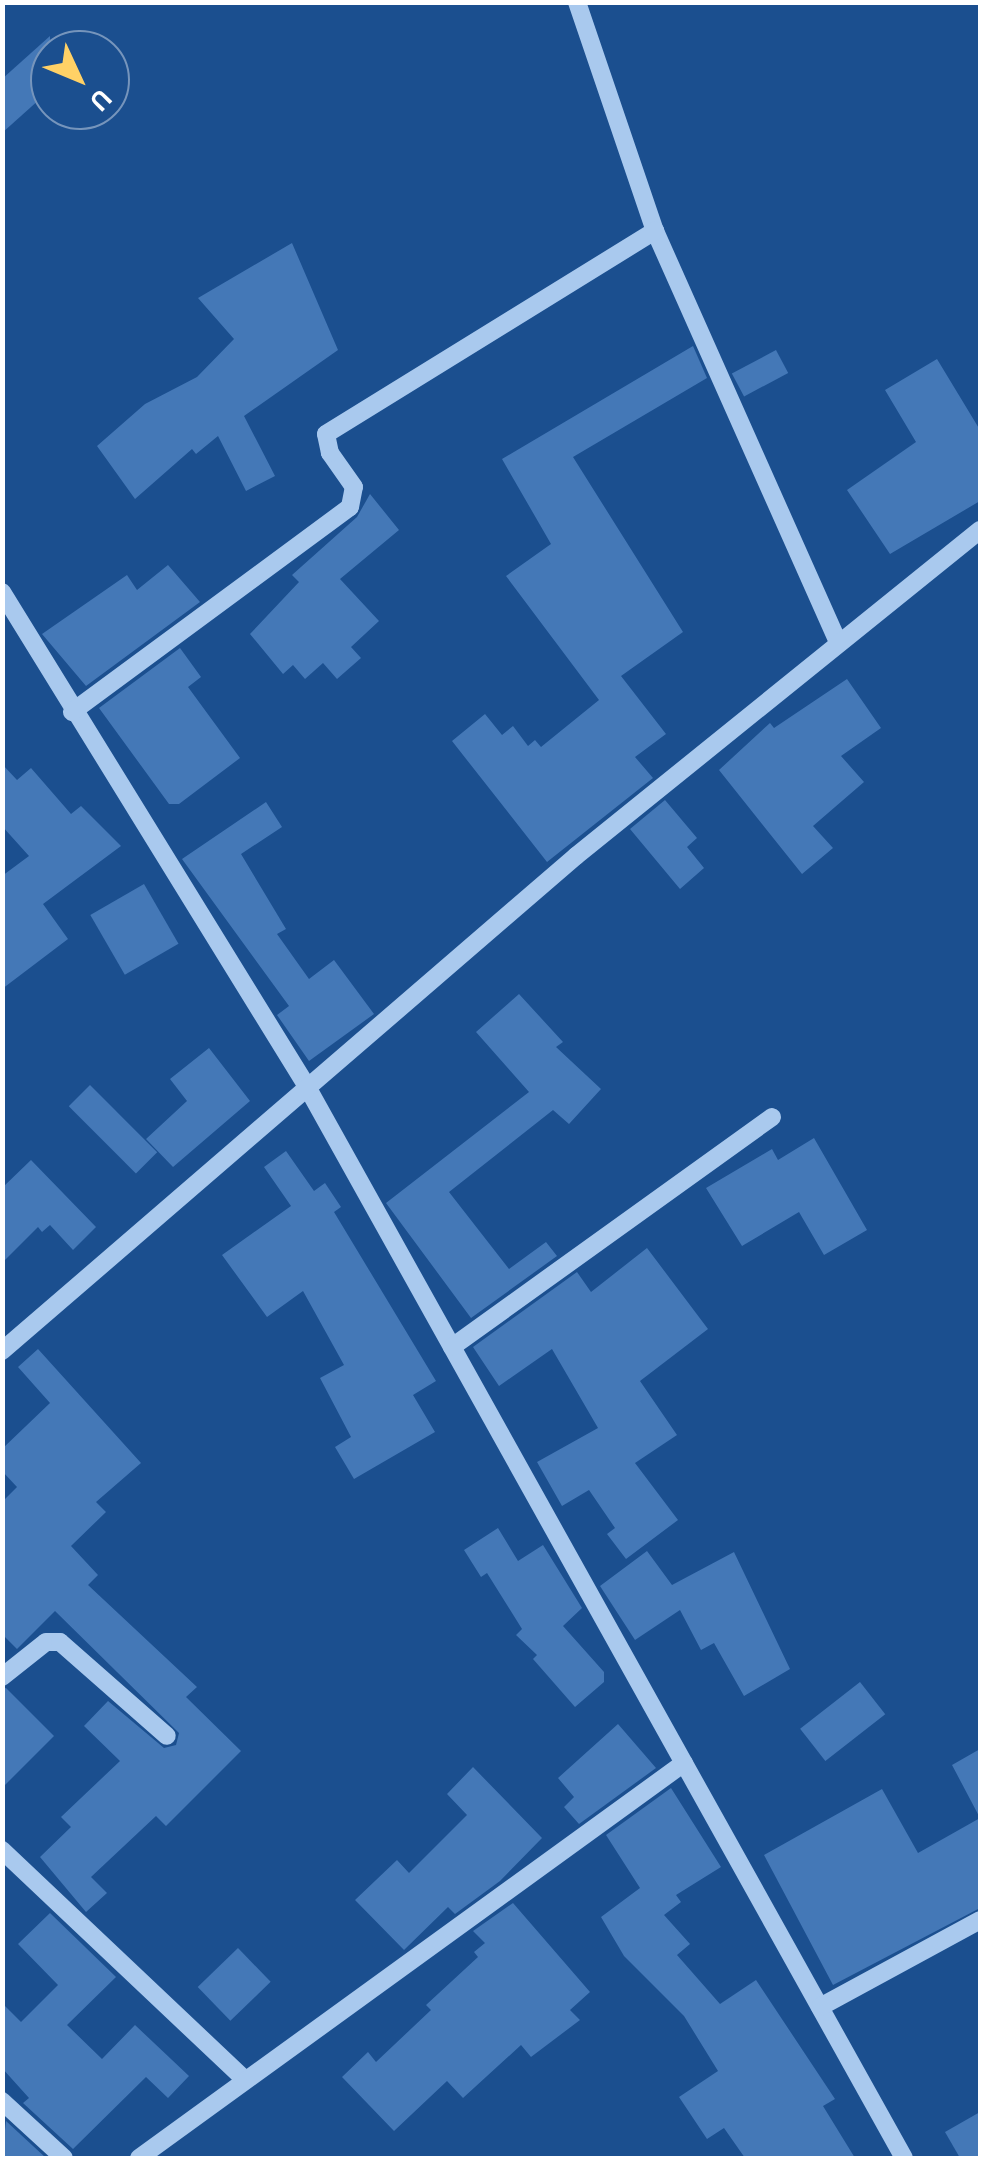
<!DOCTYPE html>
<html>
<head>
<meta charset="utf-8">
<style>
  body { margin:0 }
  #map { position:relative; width:983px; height:2161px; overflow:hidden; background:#1b4f8f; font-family:"Alegreya Sans",sans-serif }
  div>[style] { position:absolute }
  .building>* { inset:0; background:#4478b7; transform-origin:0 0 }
  .minor>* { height:18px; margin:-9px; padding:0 9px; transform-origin:9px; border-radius:9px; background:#a9c9ee }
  span { translate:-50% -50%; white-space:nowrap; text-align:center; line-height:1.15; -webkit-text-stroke:8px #1b4f8f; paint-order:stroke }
  .frame { position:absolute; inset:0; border:5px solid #fff; pointer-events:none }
  .north { position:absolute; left:30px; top:30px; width:100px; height:100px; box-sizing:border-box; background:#1b4f8f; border:2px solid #7695bc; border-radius:50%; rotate:134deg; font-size:28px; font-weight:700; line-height:40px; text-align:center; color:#fff }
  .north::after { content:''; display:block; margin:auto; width:35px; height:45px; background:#ffd166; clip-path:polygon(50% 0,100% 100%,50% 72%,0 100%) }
</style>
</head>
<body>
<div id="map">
  <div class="building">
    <div style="clip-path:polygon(50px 36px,50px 90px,2px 133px,2px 79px)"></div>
    <div style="clip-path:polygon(292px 243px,338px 350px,244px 416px,275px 476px,246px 491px,218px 436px,196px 454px,192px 449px,135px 499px,97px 446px,145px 404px,197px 377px,234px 339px,198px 298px)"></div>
    <div style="clip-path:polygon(693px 346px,707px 378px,573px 457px,683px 632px,621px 676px,666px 734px,635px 757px,653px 778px,547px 862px,452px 741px,485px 714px,502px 735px,513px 726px,528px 746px,535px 740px,541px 747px,599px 700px,506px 576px,551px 544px,502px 459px)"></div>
    <div style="left:776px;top:350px;width:26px;height:50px;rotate:62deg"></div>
    <div style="clip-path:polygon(937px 359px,980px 430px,980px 501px,890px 554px,847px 490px,916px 442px,885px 390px)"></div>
    <div style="clip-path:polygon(370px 494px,399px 530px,340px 579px,379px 621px,351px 647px,361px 658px,337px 679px,323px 663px,305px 679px,293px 665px,283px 674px,250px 634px,299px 582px,292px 575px,357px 517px)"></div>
    <div style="clip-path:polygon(168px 565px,200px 602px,86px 686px,42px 634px,127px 575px,137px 590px)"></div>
    <div style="clip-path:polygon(180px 648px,201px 677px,188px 687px,240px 758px,179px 804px,169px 804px,99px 708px)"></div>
    <div style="clip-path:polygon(847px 679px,881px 728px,841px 756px,864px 782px,813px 826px,833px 848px,802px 874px,719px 770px,770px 723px,774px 728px)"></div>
    <div style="clip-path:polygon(2px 764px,17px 780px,31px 768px,71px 814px,81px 806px,121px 846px,43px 904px,68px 939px,2px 989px,2px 876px,29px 856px,2px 826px)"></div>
    <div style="clip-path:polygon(665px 800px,697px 838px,687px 847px,704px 868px,680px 889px,630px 829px)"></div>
    <div style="clip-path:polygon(266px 802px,282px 827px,241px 854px,286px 929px,277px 934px,309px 979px,334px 960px,374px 1014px,309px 1061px,277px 1015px,289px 1006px,182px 859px)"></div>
    <div style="left:144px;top:884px;width:69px;height:62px;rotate:60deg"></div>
    <div style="clip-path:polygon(519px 994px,563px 1042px,556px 1047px,601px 1089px,569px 1124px,553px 1110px,449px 1192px,509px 1269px,546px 1242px,557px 1256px,471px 1318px,386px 1203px,529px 1092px,476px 1032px)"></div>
    <div style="clip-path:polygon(209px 1048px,250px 1101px,173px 1167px,146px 1139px,187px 1101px,170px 1079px)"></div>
    <div style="left:90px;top:1085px;width:95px;height:30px;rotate:45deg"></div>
    <div style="clip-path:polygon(814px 1138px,867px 1230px,824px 1255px,799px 1212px,742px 1246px,706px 1188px,772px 1149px,778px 1160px)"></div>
    <div style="clip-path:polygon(286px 1151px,314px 1191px,325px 1183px,341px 1207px,334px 1212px,436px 1381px,413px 1395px,435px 1432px,354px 1479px,335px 1447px,351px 1437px,320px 1378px,344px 1365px,303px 1291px,267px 1317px,222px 1255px,291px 1206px,264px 1167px)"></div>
    <div style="clip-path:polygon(31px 1160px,96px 1227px,73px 1250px,50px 1225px,42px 1232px,38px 1227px,2px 1263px,2px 1188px)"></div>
    <div style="clip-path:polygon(647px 1248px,708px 1329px,640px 1381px,677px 1435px,635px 1463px,678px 1520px,626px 1559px,607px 1534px,615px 1528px,589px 1490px,562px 1506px,537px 1462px,598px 1428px,552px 1349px,499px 1386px,473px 1347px,577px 1272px,591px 1292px)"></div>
    <div style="clip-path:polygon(38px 1349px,141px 1463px,96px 1502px,106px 1512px,71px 1546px,98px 1575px,88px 1585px,197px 1687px,186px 1697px,241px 1751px,166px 1826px,156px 1816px,91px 1877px,107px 1893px,86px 1912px,40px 1857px,71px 1827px,61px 1817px,120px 1761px,84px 1726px,108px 1701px,164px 1748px,176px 1745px,179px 1733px,55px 1611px,17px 1649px,2px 1634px,2px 1502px,17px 1487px,2px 1471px,2px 1449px,50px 1403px,18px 1367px)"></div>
    <div style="clip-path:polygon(498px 1528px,518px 1561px,543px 1545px,582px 1608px,563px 1626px,604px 1672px,604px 1682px,575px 1707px,533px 1659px,537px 1655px,516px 1635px,522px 1629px,487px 1573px,481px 1577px,464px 1550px)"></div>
    <div style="clip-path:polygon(647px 1551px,672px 1585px,734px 1552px,790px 1669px,744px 1696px,714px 1643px,701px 1650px,680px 1610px,635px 1640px,600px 1586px)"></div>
    <div style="left:860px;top:1682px;width:41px;height:76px;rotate:52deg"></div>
    <div style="clip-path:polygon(6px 1688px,54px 1736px,2px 1788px,2px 1689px)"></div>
    <div style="clip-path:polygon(618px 1724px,656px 1768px,579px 1824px,564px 1807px,574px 1797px,558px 1778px)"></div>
    <div style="clip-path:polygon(980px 1749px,980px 1908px,833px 1985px,764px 1855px,882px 1789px,918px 1853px,980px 1818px,952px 1765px)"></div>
    <div style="clip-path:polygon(473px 1767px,542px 1838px,500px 1881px,455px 1914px,448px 1907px,404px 1950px,355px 1900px,397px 1860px,409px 1873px,467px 1815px,447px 1794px)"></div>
    <div style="clip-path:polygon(671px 1788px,721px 1867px,676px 1895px,681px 1902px,664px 1915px,690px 1944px,677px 1955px,720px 2004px,756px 1980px,835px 2099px,823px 2106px,855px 2158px,745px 2158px,724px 2128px,707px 2139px,679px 2097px,718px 2071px,684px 2016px,624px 1956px,601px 1917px,640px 1888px,606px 1835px)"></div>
    <div style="clip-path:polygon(513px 1903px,590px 1992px,570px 2010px,580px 2020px,531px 2057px,521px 2045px,463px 2098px,447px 2081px,394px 2131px,342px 2077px,368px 2052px,376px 2062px,431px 2010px,426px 2005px,478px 1957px,474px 1952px,485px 1943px,473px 1931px)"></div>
    <div style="clip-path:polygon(50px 1913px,116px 1977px,67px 2025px,102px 2059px,135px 2025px,189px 2076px,168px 2098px,146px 2077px,73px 2149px,23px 2103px,29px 2098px,2px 2068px,2px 2003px,21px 2022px,58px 1985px,18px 1944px)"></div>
    <div style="left:238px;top:1948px;width:47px;height:56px;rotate:46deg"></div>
    <div style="clip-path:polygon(980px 2112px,980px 2158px,960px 2158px,945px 2132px)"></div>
    <div style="clip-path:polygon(6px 2121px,46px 2158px,2px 2158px)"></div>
  </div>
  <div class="minor">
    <div style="left:577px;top:2px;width:242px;rotate:71.2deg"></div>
    <div style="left:655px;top:231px;width:448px;rotate:66deg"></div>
    <div style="left:2px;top:592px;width:579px;rotate:58.34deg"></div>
    <div style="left:306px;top:1085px;width:1228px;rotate:60.87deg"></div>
    <div style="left:72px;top:712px;width:345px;rotate:-36.4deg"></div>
    <div style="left:350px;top:507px;width:20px;rotate:-79deg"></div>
    <div style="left:354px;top:487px;width:42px;rotate:-125.2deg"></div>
    <div style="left:330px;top:453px;width:19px;rotate:-102deg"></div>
    <div style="left:326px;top:434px;width:387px;rotate:-31.7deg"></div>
    <div style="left:452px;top:1347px;width:394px;rotate:-35.7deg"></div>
    <div style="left:2px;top:1351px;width:758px;rotate:-40.77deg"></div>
    <div style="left:576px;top:856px;width:519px;rotate:-38.9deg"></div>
    <div style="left:2px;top:1677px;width:56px;rotate:-38.5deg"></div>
    <div style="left:46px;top:1642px;width:14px"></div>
    <div style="left:60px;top:1642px;width:142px;rotate:41.3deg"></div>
    <div style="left:2px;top:1850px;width:333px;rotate:43.4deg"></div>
    <div style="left:820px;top:2007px;width:182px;rotate:-28.5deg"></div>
    <div style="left:2px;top:2101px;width:84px;rotate:42.6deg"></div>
    <div style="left:139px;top:2158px;width:673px;rotate:-35.93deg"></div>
  </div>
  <div class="frame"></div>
  <div class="north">U</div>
</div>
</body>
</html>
